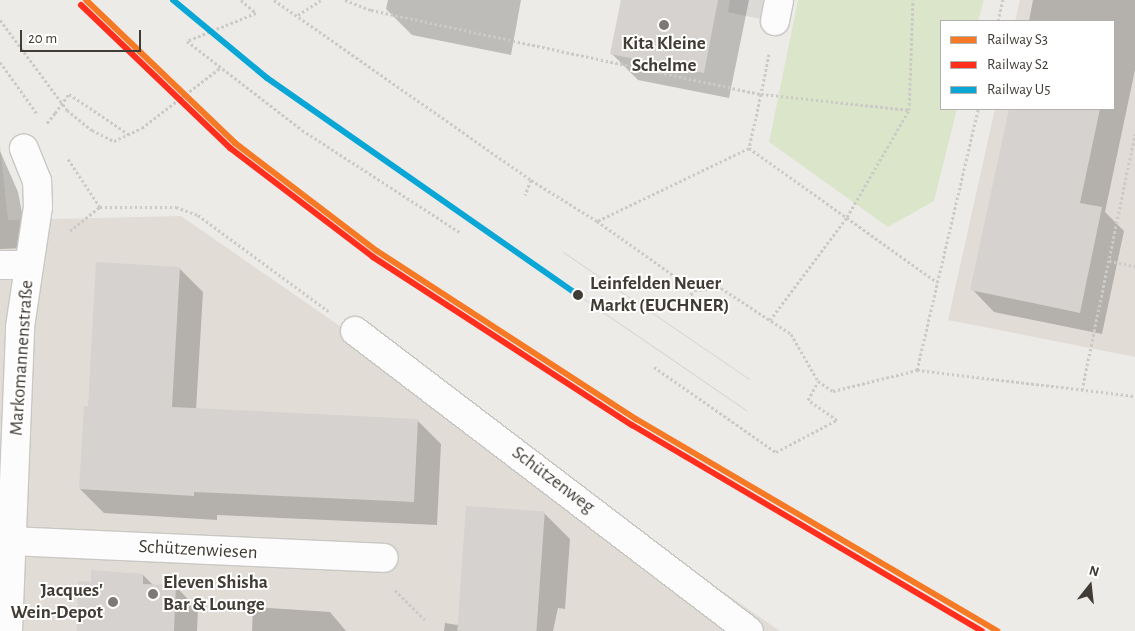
<!DOCTYPE html>
<html>
<head>
<meta charset="utf-8">
<style>
  body { margin:0 }
  #map { position:relative; width:1135px; height:631px; overflow:hidden; background:#edebe8; font-family:"Alegreya Sans",sans-serif }
  div>[style] { position:absolute }
  .residential>* { inset:0; background:#e1ddd6 }
  .green>* { inset:0; background:#dbe5ca }
  .parking>* { inset:0; background:#dcdad7 }
  .shadow>* { inset:0; background:#0003 }
  .building>* { inset:0; background:#d5d2cf; transform-origin:0 0 }
  .path>* { height:3px; margin-top:-1.5px; transform-origin:0; background:repeating-linear-gradient(90deg,#cbcac6 0 2.5px,transparent 0 5px) }
  .roads { filter:drop-shadow(1px 0 #c9c7c4) drop-shadow(-1px 0 #c9c7c4) drop-shadow(0 1px #c9c7c4) drop-shadow(0 -1px #c9c7c4) }
  .minor>* { height:28px; margin:-14px; padding:0 14px; transform-origin:14px; border-radius:14px; background:#fcfcfc }
  .tram>* { height:1px; margin:-0.5px; padding:0 0.5px; transform-origin:0.5px; border-radius:0.5px; background:#d8d7d7 }
  .path-bridge>* { height:3px; margin-top:-1.5px; transform-origin:0; background:repeating-linear-gradient(90deg,#cbcac6 0 2.5px,transparent 0 5px) }
  .rail-1>* { height:6px; margin:-3px; padding:0 3px; transform-origin:3px; border-radius:3px; background:#f67a25 }
  .rail-2>* { height:6px; margin:-3px; padding:0 3px; transform-origin:3px; border-radius:3px; background:#ff2e1d }
  .rail-3>* { height:6px; margin:-3px; padding:0 3px; transform-origin:3px; border-radius:3px; background:#0aa7d6 }
  .dots>* { width:14px; height:14px; translate:-50% -50%; box-sizing:border-box; border:2px solid #fff; border-radius:50% }
  span { translate:-50% -50%; white-space:nowrap; text-align:center; line-height:1.15; -webkit-text-stroke:4px #fff; paint-order:stroke }
  .poi-label { font-size:19px; color:#413c35; font-weight:700 }
  .left { translate:0 -50%; text-align:left }
  .right { translate:-100% -50%; text-align:right }
  .stop-label { font-size:19px; color:#413c35; font-weight:700 }
  .street-label { font-size:19px; color:#413c35 }
  .legend { position:absolute; left:940px; top:20px; width:175px; height:90px; box-sizing:border-box; background:#fff; border:1px solid #b3b1ae; margin:0; padding:6px 9px; list-style:none; font-size:15px; color:#413c35 }
  .legend li { display:flex; align-items:center; gap:10px; height:25px }
  .legend b { width:25px; border:1px solid #b3b1ae }
  .north { position:absolute; left:1065px; top:561px; width:50px; height:50px; -webkit-text-stroke:4px #fff; paint-order:stroke; rotate:16deg; font-size:14px; font-weight:700; line-height:20px; text-align:center; color:#413c35 }
  .north::after { content:''; display:block; margin:auto; width:18px; height:22px; background:#413c35; clip-path:polygon(50% 0,100% 100%,50% 72%,0 100%) }
  .scale { position:absolute; left:20px; top:30px; width:121px; height:22px; box-sizing:border-box; border:2px solid #413c35; border-top:0; padding-left:6px; font-size:15px; line-height:18px; white-space:nowrap; color:#413c35; -webkit-text-stroke:4px #fff; paint-order:stroke }
</style>
</head>
<body>
<div id="map">
  <div class="residential">
    <div style="clip-path:polygon(1020px 0,1135px 0,1135px 357px,948px 320px,995px 109px,1114px 109px,1114px 21px,1015px 21px)"></div>
    <div style="clip-path:polygon(0 145px,8px 220px,181px 216px,780px 631px,0 631px)"></div>
  </div>
  <div class="green">
    <div style="clip-path:polygon(798px 0,984px 0,978px 21px,941px 21px,941px 109px,957px 109px,934px 201px,888px 227px,769px 142px)"></div>
  </div>
  <div class="parking">
    <div style="clip-path:polygon(730px 0,764px 0,760px 19px,728px 12px)"></div>
  </div>
  <div class="shadow">
    <div style="clip-path:polygon(388px 0,521px 0,511px 55px,412px 35px,386px 9px)"></div>
    <div style="clip-path:polygon(622px 0,749px 0,729px 98px,638px 80px,612px 54px)"></div>
    <div style="clip-path:polygon(1033px 0,1135px 0,1135px 70px,1105px 212px,1124px 231px,1102px 334px,994px 312px,972px 289px,1010px 109px,1114px 109px,1114px 21px,1029px 21px)"></div>
    <div style="clip-path:polygon(0 151px,18px 192px,25px 228px,25px 248px,0 249px)"></div>
    <div style="clip-path:polygon(179px 268px,203px 292px,196px 410px,417px 420px,441px 444px,437px 525px,217px 515px,217px 520px,104px 513px,80px 489px,89px 407px)"></div>
    <div style="clip-path:polygon(544px 513px,570px 539px,565px 609px,558px 608px,553px 631px,444px 631px,445px 623px,457px 625px)"></div>
    <div style="clip-path:polygon(143px 575px,154px 586px,176px 587px,198px 609px,197px 631px,77px 631px,92px 583px)"></div>
    <div style="clip-path:polygon(253px 607px,330px 612px,346px 631px,252px 631px)"></div>
  </div>
  <div class="building">
    <div style="clip-path:polygon(621px 0,718px 0,704px 73px,610px 54px)"></div>
    <div style="clip-path:polygon(1009px 109px,1100px 109px,1080px 203px,1102px 207px,1080px 313px,970px 290px)"></div>
    <div style="clip-path:polygon(96px 262px,180px 267px,172px 407px,418px 419px,414px 502px,194px 492px,194px 496px,79px 489px,84px 406px,88px 406px)"></div>
    <div style="left:466px;top:506px;width:79px;height:125px;rotate:4deg"></div>
    <div style="clip-path:polygon(91px 570px,143px 574px,143px 584px,176px 585px,174px 631px,77px 631px,78px 581px,91px 582px)"></div>
  </div>
  <div class="path">
    <div style="left:241px;top:0;width:20px;rotate:41deg"></div>
    <div style="left:256px;top:13px;width:74px;rotate:157.9deg"></div>
    <div style="left:187px;top:41px;width:145px;rotate:37.7deg"></div>
    <div style="left:302px;top:130px;width:189px;rotate:32.9deg"></div>
    <div style="left:274px;top:0;width:314px;rotate:35deg"></div>
    <div style="left:531px;top:180px;width:16px;rotate:112deg"></div>
    <div style="left:345px;top:0;width:28px;rotate:21deg"></div>
    <div style="left:371px;top:10px;width:399px;rotate:12.2deg"></div>
    <div style="left:761px;top:94px;width:55px;rotate:102.5deg"></div>
    <div style="left:749px;top:148px;width:169px;rotate:154.3deg"></div>
    <div style="left:597px;top:221px;width:78px;rotate:-148.2deg"></div>
    <div style="left:298px;top:15px;width:27px;rotate:-33deg"></div>
    <div style="left:0;top:20px;width:112px;rotate:53.3deg"></div>
    <div style="left:67px;top:110px;width:32px;rotate:39deg"></div>
    <div style="left:92px;top:130px;width:25px;rotate:27deg"></div>
    <div style="left:114px;top:141px;width:31px;rotate:-25deg"></div>
    <div style="left:142px;top:128px;width:98px;rotate:-37.6deg"></div>
    <div style="left:998px;top:21px;width:22px;rotate:-77deg"></div>
    <div style="left:769px;top:54px;width:41px;rotate:101.3deg"></div>
    <div style="left:761px;top:94px;width:149px;rotate:6.2deg"></div>
    <div style="left:0;top:62px;width:65px;rotate:54.4deg"></div>
    <div style="left:69px;top:94px;width:73px;rotate:33.9deg"></div>
    <div style="left:47px;top:123px;width:13px;rotate:-51deg"></div>
    <div style="left:749px;top:148px;width:231px;rotate:35.5deg"></div>
    <div style="left:68px;top:159px;width:58px;rotate:56.3deg"></div>
    <div style="left:100px;top:207px;width:76px"></div>
    <div style="left:176px;top:207px;width:23px;rotate:20deg"></div>
    <div style="left:198px;top:215px;width:162px;rotate:36.4deg"></div>
    <div style="left:597px;top:221px;width:119px;rotate:35.4deg"></div>
    <div style="left:694px;top:290px;width:27px;rotate:-4deg"></div>
    <div style="left:721px;top:288px;width:84px;rotate:33.3deg"></div>
    <div style="left:791px;top:334px;width:54px;rotate:60.1deg"></div>
    <div style="left:818px;top:381px;width:18px;rotate:34deg"></div>
    <div style="left:833px;top:391px;width:87px;rotate:-14deg"></div>
    <div style="left:917px;top:370px;width:220px;rotate:6.8deg"></div>
    <div style="left:70px;top:231px;width:38px;rotate:-39deg"></div>
    <div style="left:1109px;top:261px;width:26px;rotate:11deg"></div>
    <div style="left:685px;top:303px;width:16px;rotate:-55deg"></div>
    <div style="left:770px;top:320px;width:129px;rotate:-53.2deg"></div>
    <div style="left:847px;top:217px;width:124px;rotate:-59.9deg"></div>
    <div style="left:909px;top:110px;width:110px;rotate:-87.9deg"></div>
    <div style="left:654px;top:367px;width:149px;rotate:34.9deg"></div>
    <div style="left:776px;top:452px;width:69px;rotate:-27.7deg"></div>
    <div style="left:837px;top:420px;width:35px;rotate:-145deg"></div>
    <div style="left:808px;top:400px;width:21px;rotate:-62deg"></div>
    <div style="left:917px;top:370px;width:268px;rotate:-76.8deg"></div>
    <div style="left:1082px;top:390px;width:262px;rotate:-78.3deg"></div>
    <div style="left:395px;top:590px;width:42px;rotate:45deg"></div>
  </div>
  <div class="roads">
    <div class="minor">
      <div style="left:775px;top:21px;width:21px;rotate:-79deg"></div>
      <div style="left:0;top:265px;width:28px"></div>
      <div style="left:355px;top:331px;width:495px;rotate:37.3deg"></div>
      <div style="left:11px;top:541px;width:373px;rotate:2.6deg"></div>
      <div style="left:8px;top:631px;width:304px;rotate:-87.7deg"></div>
      <div style="left:20px;top:327px;width:121px;rotate:-81.5deg"></div>
      <div style="left:38px;top:207px;width:26px;rotate:-92deg"></div>
      <div style="left:37px;top:181px;width:35px;rotate:-112deg"></div>
    </div>
  </div>
  <div class="tram">
    <div style="left:563px;top:252px;width:225px;rotate:34.3deg"></div>
    <div style="left:578px;top:295px;width:204px;rotate:34.4deg"></div>
  </div>
  <div class="path-bridge">
    <div style="left:55px;top:113px;width:24px;rotate:-54deg"></div>
  </div>
  <div class="rail-1">
    <div style="left:86px;top:0;width:207px;rotate:43.8deg"></div>
    <div style="left:235px;top:143px;width:178px;rotate:37.3deg"></div>
    <div style="left:377px;top:251px;width:309px;rotate:33deg"></div>
    <div style="left:636px;top:419px;width:419px;rotate:30.4deg"></div>
  </div>
  <div class="rail-2">
    <div style="left:81px;top:5px;width:207px;rotate:43.8deg"></div>
    <div style="left:230px;top:148px;width:180px;rotate:37.3deg"></div>
    <div style="left:373px;top:257px;width:309px;rotate:33deg"></div>
    <div style="left:632px;top:425px;width:406px;rotate:30.5deg"></div>
  </div>
  <div class="rail-3">
    <div style="left:173px;top:0;width:122px;rotate:39.7deg"></div>
    <div style="left:267px;top:78px;width:379px;rotate:34.9deg"></div>
  </div>
  <div class="dots">
    <div style="left:664px;top:25px;background:#7d7974"></div>
    <div style="left:578px;top:295px;background:#413c35"></div>
    <div style="left:153px;top:594px;background:#7d7974"></div>
    <div style="left:113px;top:602px;background:#7d7974"></div>
  </div>
  <div class="poi-label">
    <span style="left:664px;top:55px">Kita Kleine<br>Schelme</span>
    <span class="left" style="left:163px;top:594px">Eleven Shisha<br>Bar &amp; Lounge</span>
    <span class="right" style="left:103px;top:602px">Jacques'<br>Wein-Depot</span>
  </div>
  <div class="stop-label">
    <span class="left" style="left:590px;top:295px">Leinfelden Neuer<br>Markt (EUCHNER)</span>
  </div>
  <div class="street-label">
    <span style="left:22px;top:358px;rotate:-86deg">Markomannenstraße</span>
    <span style="left:553px;top:480px;rotate:37deg">Schützenweg</span>
    <span style="left:198px;top:550px;rotate:3deg">Schützenwiesen</span>
  </div>
  <ul class="legend">
  <li><b style="height:6px;background:#f67a25"></b>Railway S3</li>
  <li><b style="height:6px;background:#ff2e1d"></b>Railway S2</li>
  <li><b style="height:6px;background:#0aa7d6"></b>Railway U5</li>
  </ul>
  <div class="north">N</div>
  <div class="scale">20 m</div>
</div>
</body>
</html>
